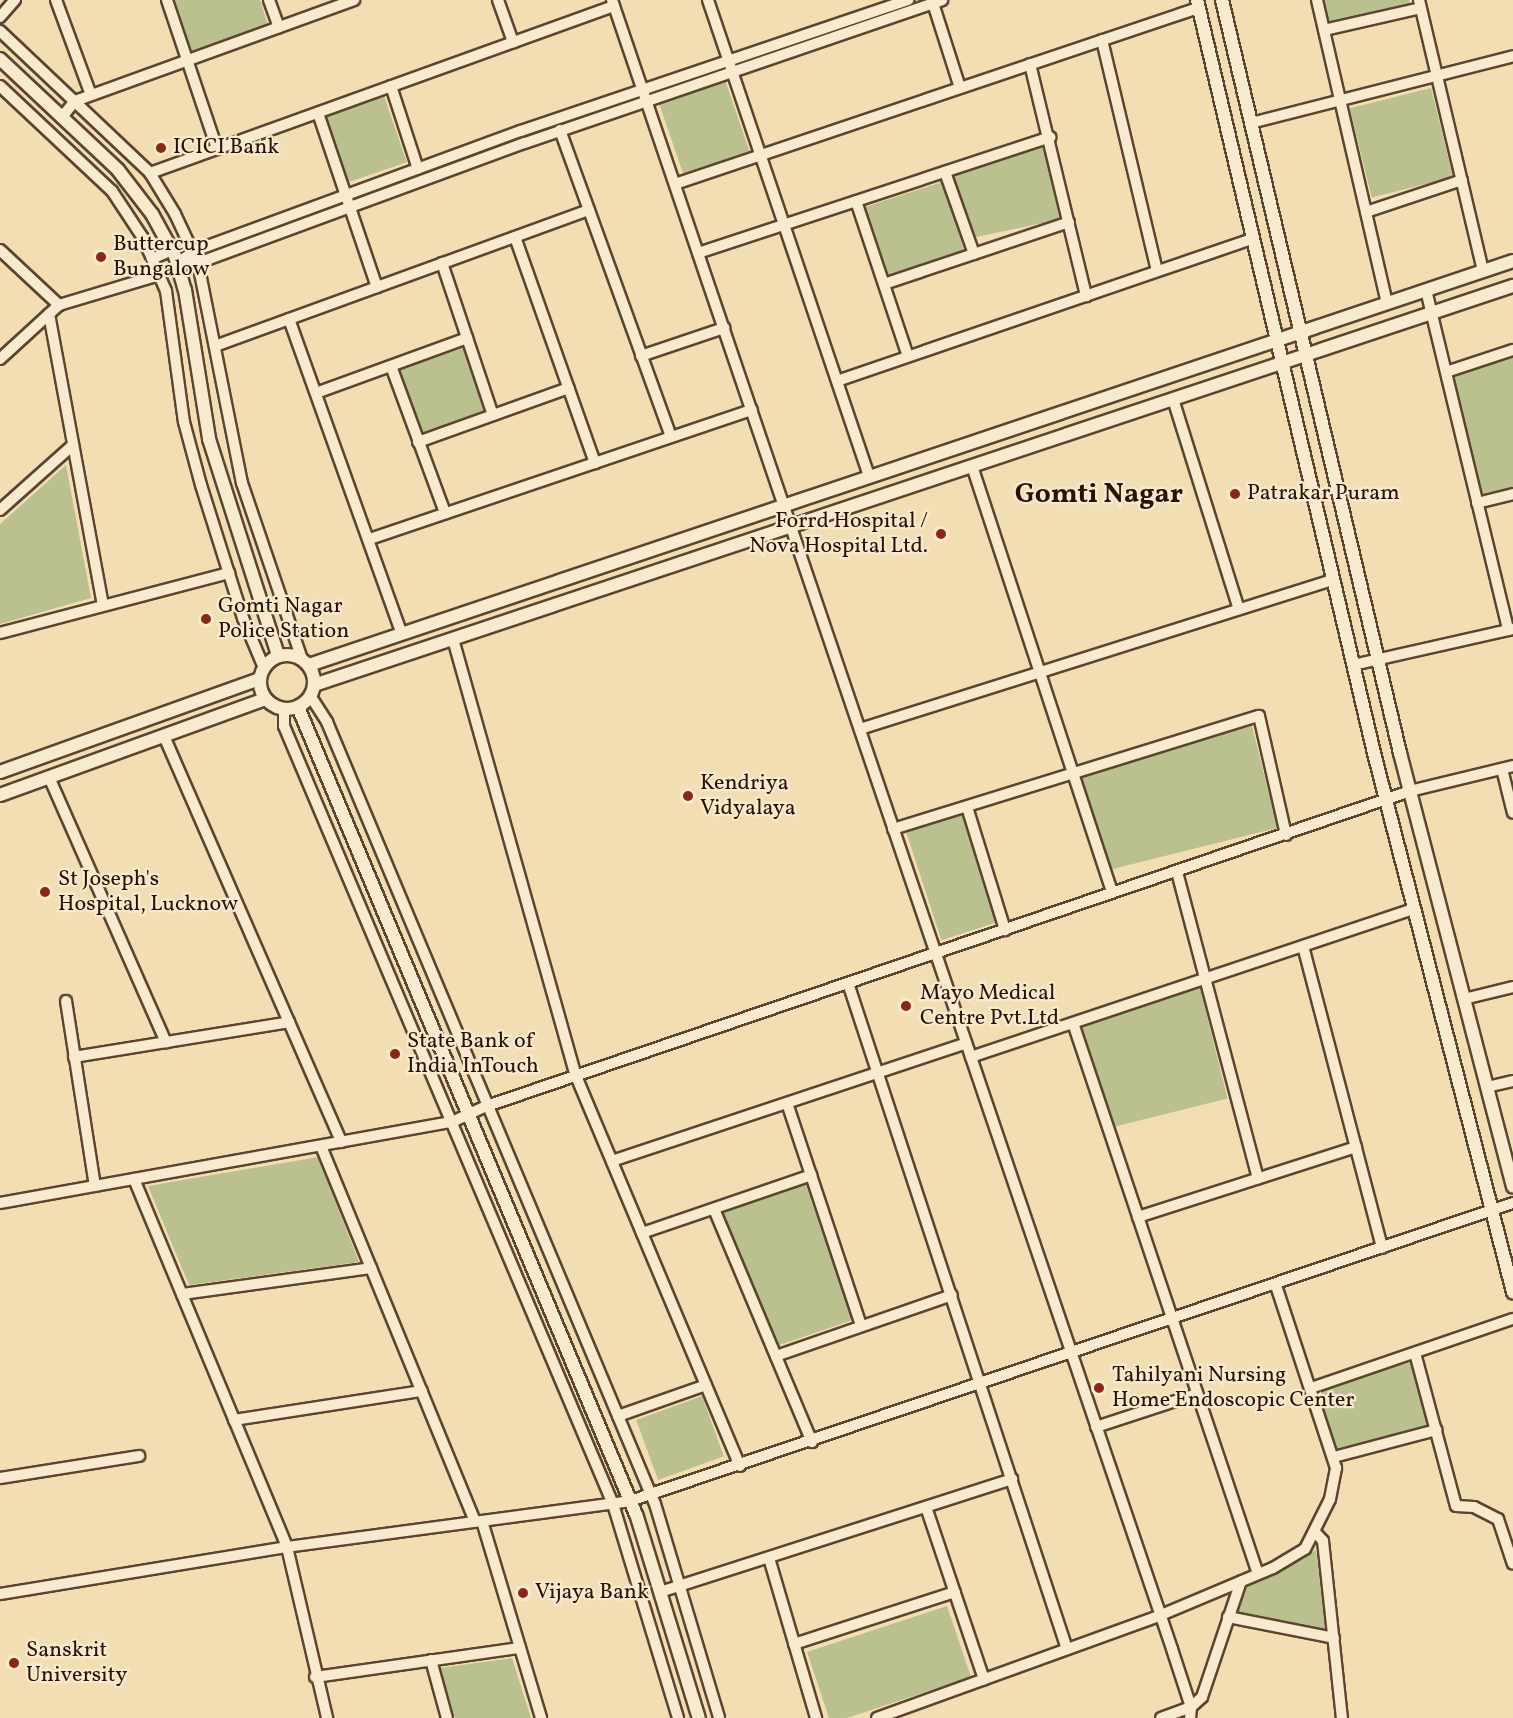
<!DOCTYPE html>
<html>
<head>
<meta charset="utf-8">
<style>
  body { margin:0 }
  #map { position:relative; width:1513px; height:1718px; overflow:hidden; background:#f3deb4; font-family:Vollkorn,serif }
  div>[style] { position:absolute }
  .green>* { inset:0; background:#bac18e; transform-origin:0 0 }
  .roads { filter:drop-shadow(2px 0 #5c4430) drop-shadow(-2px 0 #5c4430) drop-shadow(0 2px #5c4430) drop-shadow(0 -2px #5c4430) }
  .minor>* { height:10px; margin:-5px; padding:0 5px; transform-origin:5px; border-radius:5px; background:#f7eace }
  .tertiary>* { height:12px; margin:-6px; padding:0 6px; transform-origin:6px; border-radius:6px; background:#f7eace }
  .tertiary>.ring { margin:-6px; padding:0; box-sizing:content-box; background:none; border:12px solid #f7eace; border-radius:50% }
  .dots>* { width:16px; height:16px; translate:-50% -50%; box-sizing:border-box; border:3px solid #f7eace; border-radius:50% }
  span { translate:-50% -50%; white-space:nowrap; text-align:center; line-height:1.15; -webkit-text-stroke:4.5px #f7eace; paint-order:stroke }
  .poi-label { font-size:22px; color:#2a1104 }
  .left { translate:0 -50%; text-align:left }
  .right { translate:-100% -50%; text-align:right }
  .district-label { font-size:28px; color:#2a1104; font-weight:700 }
</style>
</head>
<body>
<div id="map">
  <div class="green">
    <div style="clip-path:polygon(175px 0,260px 0,268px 25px,192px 51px)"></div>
    <div style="clip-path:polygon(1324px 0,1409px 0,1410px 3px,1329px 22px)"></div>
    <div style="left:725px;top:80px;width:75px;height:70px;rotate:71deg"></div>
    <div style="left:1431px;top:88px;width:92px;height:84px;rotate:76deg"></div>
    <div style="left:384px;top:96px;width:70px;height:62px;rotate:71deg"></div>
    <div style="left:1044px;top:146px;width:75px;height:96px;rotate:78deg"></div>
    <div style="left:942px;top:182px;width:74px;height:81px;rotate:72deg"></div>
    <div style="left:463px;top:348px;width:68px;height:67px;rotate:71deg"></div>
    <div style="clip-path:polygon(1513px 357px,1513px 488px,1482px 496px,1454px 376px)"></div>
    <div style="clip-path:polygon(66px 465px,91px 598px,0 624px,0 524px)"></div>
    <div style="left:1252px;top:726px;width:105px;height:179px;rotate:76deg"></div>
    <div style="left:967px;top:812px;width:114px;height:64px;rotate:72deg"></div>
    <div style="left:1200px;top:988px;width:114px;height:124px;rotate:76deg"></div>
    <div style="clip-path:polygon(318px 1157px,359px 1262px,189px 1285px,148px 1186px)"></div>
    <div style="left:805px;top:1182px;width:146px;height:87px;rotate:71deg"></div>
    <div style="left:1413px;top:1362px;width:67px;height:97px;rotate:77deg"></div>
    <div style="left:702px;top:1396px;width:64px;height:70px;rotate:70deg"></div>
    <div style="clip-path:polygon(1316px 1550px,1326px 1631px,1236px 1614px,1245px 1588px)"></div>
    <div style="clip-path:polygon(947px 1606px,971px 1677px,847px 1718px,829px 1718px,807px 1652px)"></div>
    <div style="clip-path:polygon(512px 1658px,531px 1718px,455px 1718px,440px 1668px)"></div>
  </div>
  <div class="roads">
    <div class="minor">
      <div style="left:56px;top:0;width:101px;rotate:69.8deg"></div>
      <div style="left:167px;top:0;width:157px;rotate:71.4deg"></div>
      <div style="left:269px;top:0;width:29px;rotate:70deg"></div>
      <div style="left:498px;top:0;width:45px;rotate:70.3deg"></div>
      <div style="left:612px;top:0;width:1741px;rotate:71.24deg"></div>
      <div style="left:1172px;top:1649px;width:61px;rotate:71.9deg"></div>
      <div style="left:1191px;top:1707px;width:11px;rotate:95deg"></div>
      <div style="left:708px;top:0;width:502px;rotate:71.31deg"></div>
      <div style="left:932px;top:0;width:92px;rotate:72.3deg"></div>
      <div style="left:1317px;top:0;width:311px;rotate:77deg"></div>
      <div style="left:1419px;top:0;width:278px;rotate:76.7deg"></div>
      <div style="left:0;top:17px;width:23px;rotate:-49deg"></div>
      <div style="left:1324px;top:30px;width:99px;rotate:-12.8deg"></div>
      <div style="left:0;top:31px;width:207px;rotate:43.4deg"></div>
      <div style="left:150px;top:173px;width:48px;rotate:58.6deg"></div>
      <div style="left:175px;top:214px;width:54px;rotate:64.9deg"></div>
      <div style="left:198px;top:263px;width:224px;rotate:78.7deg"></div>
      <div style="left:242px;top:483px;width:186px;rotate:71.2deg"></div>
      <div style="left:1102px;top:40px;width:237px;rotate:76.6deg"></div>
      <div style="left:1030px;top:64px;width:239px;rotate:76.4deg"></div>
      <div style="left:0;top:86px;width:154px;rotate:43.2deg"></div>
      <div style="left:112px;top:191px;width:56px;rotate:56.6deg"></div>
      <div style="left:143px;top:238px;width:58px;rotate:66.5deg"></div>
      <div style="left:166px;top:291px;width:132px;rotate:82.2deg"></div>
      <div style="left:184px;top:422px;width:65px;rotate:74.9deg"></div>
      <div style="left:201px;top:485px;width:139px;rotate:72.5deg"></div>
      <div style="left:243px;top:618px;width:54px;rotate:67.2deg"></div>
      <div style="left:391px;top:86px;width:87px;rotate:72deg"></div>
      <div style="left:318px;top:113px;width:184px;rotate:71.3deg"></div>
      <div style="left:62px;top:117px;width:21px;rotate:-51deg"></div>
      <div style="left:75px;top:101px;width:297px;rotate:-19.9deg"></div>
      <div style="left:1251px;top:123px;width:270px;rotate:-14.3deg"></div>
      <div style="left:560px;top:130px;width:326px;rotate:70.1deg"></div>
      <div style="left:945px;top:172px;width:87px;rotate:70.5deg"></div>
      <div style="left:150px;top:173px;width:493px;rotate:-19.8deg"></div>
      <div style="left:675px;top:184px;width:552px;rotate:-18.6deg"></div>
      <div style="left:856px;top:201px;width:163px;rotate:71.5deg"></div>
      <div style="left:1366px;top:212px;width:101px;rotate:-18.4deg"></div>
      <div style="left:515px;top:237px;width:240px;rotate:70.5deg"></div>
      <div style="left:0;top:250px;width:81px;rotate:43deg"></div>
      <div style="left:698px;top:253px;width:371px;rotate:-18.2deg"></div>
      <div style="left:152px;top:259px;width:22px;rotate:-24deg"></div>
      <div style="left:177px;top:263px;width:21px"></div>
      <div style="left:198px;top:263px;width:348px;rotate:-20.2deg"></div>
      <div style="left:525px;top:143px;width:441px;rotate:-18.9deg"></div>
      <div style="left:178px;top:263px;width:20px;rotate:-37deg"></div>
      <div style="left:194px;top:251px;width:348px;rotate:-20.2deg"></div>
      <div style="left:521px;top:131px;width:409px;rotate:-18.7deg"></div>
      <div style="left:442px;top:263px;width:160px;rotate:71.5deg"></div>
      <div style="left:884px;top:284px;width:195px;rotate:-18.5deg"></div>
      <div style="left:1426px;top:290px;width:350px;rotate:76.4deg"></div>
      <div style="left:49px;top:314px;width:295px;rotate:79.5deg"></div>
      <div style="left:289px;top:319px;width:335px;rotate:70.3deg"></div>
      <div style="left:215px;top:346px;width:398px;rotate:-20deg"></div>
      <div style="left:641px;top:356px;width:88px;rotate:-18.6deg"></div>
      <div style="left:0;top:359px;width:80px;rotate:-42.5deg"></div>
      <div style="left:59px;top:305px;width:104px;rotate:-16.7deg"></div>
      <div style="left:391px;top:366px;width:157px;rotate:69.8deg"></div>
      <div style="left:1446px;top:372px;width:71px;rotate:-18.2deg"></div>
      <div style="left:837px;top:381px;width:438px;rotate:-18.9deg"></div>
      <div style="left:316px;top:393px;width:161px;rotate:-20deg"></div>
      <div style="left:1173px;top:399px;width:220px;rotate:72.6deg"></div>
      <div style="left:418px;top:442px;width:160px;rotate:-19.7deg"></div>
      <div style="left:972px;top:466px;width:449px;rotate:71.8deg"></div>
      <div style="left:1477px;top:503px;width:37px;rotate:-14deg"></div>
      <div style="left:0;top:510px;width:98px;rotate:-41.7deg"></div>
      <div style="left:370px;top:539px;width:403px;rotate:-18.7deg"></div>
      <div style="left:0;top:633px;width:237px;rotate:-14.7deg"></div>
      <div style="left:453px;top:639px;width:454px;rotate:74.3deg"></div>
      <div style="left:576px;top:1076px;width:423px;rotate:67.2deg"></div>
      <div style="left:1353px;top:665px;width:164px;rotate:-12.7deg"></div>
      <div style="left:311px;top:697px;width:30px;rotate:57deg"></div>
      <div style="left:327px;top:722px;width:848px;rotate:67.25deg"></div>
      <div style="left:655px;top:1504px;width:223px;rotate:73.3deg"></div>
      <div style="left:284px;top:709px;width:17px;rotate:90deg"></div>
      <div style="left:284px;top:726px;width:845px;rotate:67.08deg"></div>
      <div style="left:613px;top:1504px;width:224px;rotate:73.1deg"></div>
      <div style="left:860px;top:729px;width:496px;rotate:-17.5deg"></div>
      <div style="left:164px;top:736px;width:443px;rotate:66.4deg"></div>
      <div style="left:1502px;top:769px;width:45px;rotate:76deg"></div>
      <div style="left:49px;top:777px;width:290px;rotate:66.2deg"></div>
      <div style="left:967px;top:807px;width:129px;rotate:72.8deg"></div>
      <div style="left:893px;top:829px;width:383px;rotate:-17.2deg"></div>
      <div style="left:1259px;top:716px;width:122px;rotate:77.2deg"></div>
      <div style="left:1177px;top:872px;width:317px;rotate:75.2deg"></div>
      <div style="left:1303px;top:946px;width:312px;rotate:75.3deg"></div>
      <div style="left:848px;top:983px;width:701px;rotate:71.8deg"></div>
      <div style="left:1464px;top:999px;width:50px;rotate:-13.8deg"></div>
      <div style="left:66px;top:1001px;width:187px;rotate:81.1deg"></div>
      <div style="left:1073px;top:1023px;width:581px;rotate:71.44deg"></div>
      <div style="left:74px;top:1057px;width:218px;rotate:-9.2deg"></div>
      <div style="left:971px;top:1057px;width:466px;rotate:-18.5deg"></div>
      <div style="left:1487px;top:1087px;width:27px;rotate:-13deg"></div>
      <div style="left:787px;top:1103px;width:235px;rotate:71.6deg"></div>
      <div style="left:321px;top:1146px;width:406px;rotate:67.7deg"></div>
      <div style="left:612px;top:1161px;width:373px;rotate:-18.4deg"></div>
      <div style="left:134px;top:1179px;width:399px;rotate:67.4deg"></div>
      <div style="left:287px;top:1547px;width:176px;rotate:76.8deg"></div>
      <div style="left:0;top:1203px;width:459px;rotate:-10.2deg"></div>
      <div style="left:452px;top:1122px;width:38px;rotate:-25deg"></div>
      <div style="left:487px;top:1106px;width:975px;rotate:-18.84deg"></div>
      <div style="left:1410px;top:791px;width:106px;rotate:-13.6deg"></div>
      <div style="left:714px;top:1209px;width:253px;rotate:67.2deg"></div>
      <div style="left:1138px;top:1217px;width:229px;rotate:-17.8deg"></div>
      <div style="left:642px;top:1233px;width:179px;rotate:-18.9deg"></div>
      <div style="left:182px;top:1294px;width:191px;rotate:-7.8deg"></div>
      <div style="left:1415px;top:1353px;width:158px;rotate:75deg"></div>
      <div style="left:1456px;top:1506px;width:18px;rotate:3deg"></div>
      <div style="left:1474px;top:1507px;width:27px;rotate:27deg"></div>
      <div style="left:1498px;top:1519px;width:47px;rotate:71.6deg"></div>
      <div style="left:776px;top:1356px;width:186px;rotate:-19.1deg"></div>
      <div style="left:1311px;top:1388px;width:213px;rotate:-18.9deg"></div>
      <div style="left:618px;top:1416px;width:93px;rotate:-19.4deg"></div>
      <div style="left:234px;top:1420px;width:190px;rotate:-8.8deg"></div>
      <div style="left:1096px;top:1427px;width:106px;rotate:-18.1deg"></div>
      <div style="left:1334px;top:1457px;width:106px;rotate:-14.8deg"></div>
      <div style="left:0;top:1478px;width:141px;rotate:-9deg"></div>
      <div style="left:926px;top:1507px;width:182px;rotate:71.4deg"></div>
      <div style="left:482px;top:1521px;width:206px;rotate:73.3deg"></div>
      <div style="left:1315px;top:1532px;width:12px;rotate:48deg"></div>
      <div style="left:1323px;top:1541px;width:178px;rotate:83.9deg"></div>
      <div style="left:769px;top:1558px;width:167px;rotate:73.6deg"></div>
      <div style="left:660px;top:1592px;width:370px;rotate:-17.8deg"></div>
      <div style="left:0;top:1594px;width:291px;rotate:-9.3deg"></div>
      <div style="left:287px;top:1547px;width:346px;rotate:-7.6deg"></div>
      <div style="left:630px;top:1501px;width:932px;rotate:-18.65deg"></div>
      <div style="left:1228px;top:1617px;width:108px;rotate:11.2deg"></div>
      <div style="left:794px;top:1644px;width:169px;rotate:-17.9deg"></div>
      <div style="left:431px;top:1660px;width:60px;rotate:74.6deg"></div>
      <div style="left:315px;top:1677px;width:207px;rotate:-8.1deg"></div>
      <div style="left:877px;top:1718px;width:302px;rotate:-19.9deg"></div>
      <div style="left:1161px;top:1615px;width:121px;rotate:-22.8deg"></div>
      <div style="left:1273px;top:1568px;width:37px;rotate:-31deg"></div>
      <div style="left:1305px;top:1549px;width:56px;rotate:-63.4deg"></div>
      <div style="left:1330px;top:1499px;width:32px;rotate:-79deg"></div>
      <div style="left:1336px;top:1468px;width:193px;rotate:-108.2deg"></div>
      <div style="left:1161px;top:1718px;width:32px;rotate:-20deg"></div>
      <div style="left:1191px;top:1707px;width:15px;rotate:-42deg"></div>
      <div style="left:1202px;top:1697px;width:122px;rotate:-71.4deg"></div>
    </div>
    <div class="tertiary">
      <div style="left:1197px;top:0;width:778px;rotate:76.77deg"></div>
      <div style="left:1375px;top:757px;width:553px;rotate:75.54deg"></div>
      <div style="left:1222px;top:0;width:774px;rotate:76.7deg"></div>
      <div style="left:1400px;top:753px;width:448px;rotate:75.4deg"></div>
      <div style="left:0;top:59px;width:162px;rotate:43.2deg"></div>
      <div style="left:118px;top:170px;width:56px;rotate:52.3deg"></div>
      <div style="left:152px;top:214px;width:48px;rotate:61.3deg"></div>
      <div style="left:175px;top:256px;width:35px;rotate:74deg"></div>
      <div style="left:185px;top:290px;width:151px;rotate:80.8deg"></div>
      <div style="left:209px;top:439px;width:227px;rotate:72.3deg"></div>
      <div class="ring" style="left:260px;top:655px;width:42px;height:42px"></div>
      <div style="left:309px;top:665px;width:1270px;rotate:-18.55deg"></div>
      <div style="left:314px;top:685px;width:1264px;rotate:-18.41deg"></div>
      <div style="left:298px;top:707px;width:878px;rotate:67.29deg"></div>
      <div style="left:637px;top:1517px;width:210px;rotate:72.9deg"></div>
      <div style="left:0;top:772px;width:276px;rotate:-19.7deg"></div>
      <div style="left:0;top:795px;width:282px;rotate:-19.9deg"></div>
    </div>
  </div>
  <div class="dots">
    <div style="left:161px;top:148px;background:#8f2418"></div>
    <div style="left:101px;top:257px;background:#8f2418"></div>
    <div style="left:1235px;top:494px;background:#8f2418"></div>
    <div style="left:941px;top:534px;background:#8f2418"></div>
    <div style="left:206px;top:619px;background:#8f2418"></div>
    <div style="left:688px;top:796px;background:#8f2418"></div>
    <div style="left:45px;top:892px;background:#8f2418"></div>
    <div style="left:906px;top:1006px;background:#8f2418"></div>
    <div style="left:395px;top:1054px;background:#8f2418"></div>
    <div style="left:1099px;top:1388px;background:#8f2418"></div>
    <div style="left:523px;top:1593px;background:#8f2418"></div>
    <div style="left:14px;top:1663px;background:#8f2418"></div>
  </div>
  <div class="poi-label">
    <span class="left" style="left:173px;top:148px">ICICI Bank</span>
    <span class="left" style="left:113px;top:257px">Buttercup<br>Bungalow</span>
    <span class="left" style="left:1247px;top:494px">Patrakar Puram</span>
    <span class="right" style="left:928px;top:534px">Forrd Hospital /<br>Nova Hospital Ltd.</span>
    <span class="left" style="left:218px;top:619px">Gomti Nagar<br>Police Station</span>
    <span class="left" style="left:700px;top:796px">Kendriya<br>Vidyalaya</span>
    <span class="left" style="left:58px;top:892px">St Joseph's<br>Hospital, Lucknow</span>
    <span class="left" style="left:920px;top:1006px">Mayo Medical<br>Centre Pvt.Ltd</span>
    <span class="left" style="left:407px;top:1054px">State Bank of<br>India InTouch</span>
    <span class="left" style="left:1112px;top:1388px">Tahilyani Nursing<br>Home Endoscopic Center</span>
    <span class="left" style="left:535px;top:1593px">Vijaya Bank</span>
    <span class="left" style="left:26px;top:1663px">Sanskrit<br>University</span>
  </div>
  <div class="district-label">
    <span style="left:1099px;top:495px">Gomti Nagar</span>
  </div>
</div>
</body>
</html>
